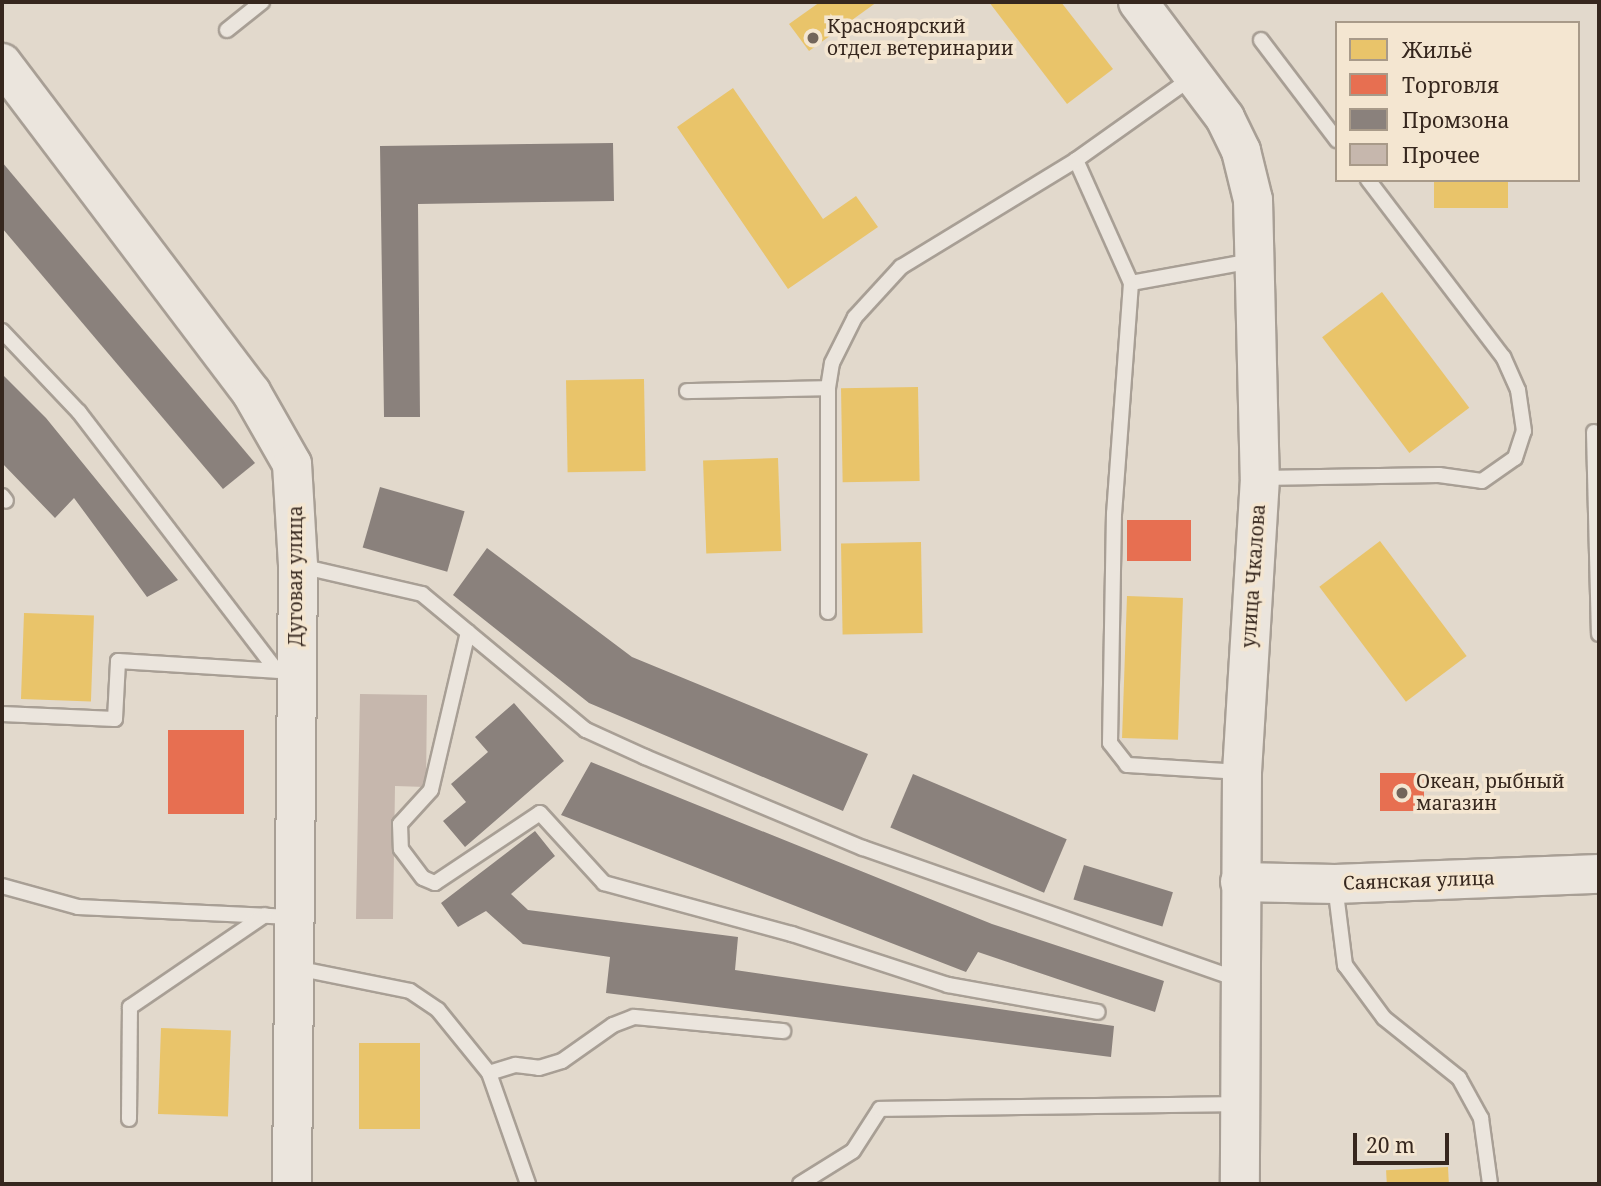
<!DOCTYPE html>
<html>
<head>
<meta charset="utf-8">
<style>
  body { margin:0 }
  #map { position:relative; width:1601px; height:1186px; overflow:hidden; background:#e2d9cc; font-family:"Noto Serif",serif }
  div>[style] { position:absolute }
  .homes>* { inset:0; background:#e9c46a; transform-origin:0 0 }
  .shops>* { inset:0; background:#e76f51; transform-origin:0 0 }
  .industry>* { inset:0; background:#8a817c; transform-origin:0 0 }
  .building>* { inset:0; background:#c6b7ad }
  .roads { filter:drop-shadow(2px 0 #a89f95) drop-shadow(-2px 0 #a89f95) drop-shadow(0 2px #a89f95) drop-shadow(0 -2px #a89f95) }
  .lane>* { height:14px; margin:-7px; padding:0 7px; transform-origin:7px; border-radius:7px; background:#ebe5dd }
  .secondary>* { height:38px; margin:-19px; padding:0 19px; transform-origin:19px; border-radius:19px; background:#ebe5dd }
  .dots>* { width:19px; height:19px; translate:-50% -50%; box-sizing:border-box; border:4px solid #f4e6d1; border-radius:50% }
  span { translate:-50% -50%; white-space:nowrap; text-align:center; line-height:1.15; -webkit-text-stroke:7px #f4e6d1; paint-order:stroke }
  .poi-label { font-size:19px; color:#36271e }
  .left { translate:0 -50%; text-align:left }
  .street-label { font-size:19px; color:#36271e }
  .frame { position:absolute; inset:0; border:4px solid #36271e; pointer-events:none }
  .legend { position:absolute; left:1335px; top:21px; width:245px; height:161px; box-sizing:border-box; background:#f4e6d1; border:2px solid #a89a89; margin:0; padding:9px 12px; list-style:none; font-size:21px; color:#36271e }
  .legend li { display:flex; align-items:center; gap:14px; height:35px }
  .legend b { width:35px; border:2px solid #a89a89 }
  .scale { position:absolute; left:1353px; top:1133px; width:96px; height:32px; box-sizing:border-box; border:4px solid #36271e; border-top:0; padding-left:9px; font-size:21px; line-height:24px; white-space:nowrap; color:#36271e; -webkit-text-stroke:5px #f4e6d1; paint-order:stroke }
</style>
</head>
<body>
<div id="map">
  <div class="homes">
    <div style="clip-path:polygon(820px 2px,877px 2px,809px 51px,789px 24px)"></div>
    <div style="clip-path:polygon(989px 2px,1061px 2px,1113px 69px,1067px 104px)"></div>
    <div style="clip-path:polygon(733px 88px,823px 219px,856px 196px,878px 227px,788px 289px,677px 127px)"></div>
    <div style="left:1434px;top:180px;width:74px;height:28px"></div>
    <div style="left:1382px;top:292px;width:145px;height:75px;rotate:53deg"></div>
    <div style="left:644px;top:379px;width:92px;height:78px;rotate:89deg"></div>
    <div style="left:918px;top:387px;width:94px;height:77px;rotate:89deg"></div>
    <div style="left:778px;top:458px;width:93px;height:75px;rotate:88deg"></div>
    <div style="left:1380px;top:541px;width:144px;height:76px;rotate:53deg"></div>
    <div style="left:921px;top:542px;width:91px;height:80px;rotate:89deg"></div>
    <div style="left:1127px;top:596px;width:56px;height:142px;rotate:2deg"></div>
    <div style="left:24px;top:613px;width:70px;height:86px;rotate:2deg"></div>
    <div style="left:161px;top:1028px;width:70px;height:86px;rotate:2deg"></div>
    <div style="left:359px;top:1043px;width:61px;height:86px"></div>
    <div style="left:1448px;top:1167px;width:17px;height:62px;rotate:87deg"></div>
  </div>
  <div class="shops">
    <div style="left:1127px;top:520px;width:64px;height:41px"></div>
    <div style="left:168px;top:730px;width:76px;height:84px"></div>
    <div style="left:1424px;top:773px;width:38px;height:44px;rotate:90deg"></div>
  </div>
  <div class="industry">
    <div style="clip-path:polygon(613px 143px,614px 201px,418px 204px,420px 417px,384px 417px,380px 146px)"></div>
    <div style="clip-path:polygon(2px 162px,255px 463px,223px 489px,2px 228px)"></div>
    <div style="clip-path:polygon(2px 374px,46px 418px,178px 580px,147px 597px,74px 498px,55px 518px,2px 463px)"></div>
    <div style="left:380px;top:487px;width:88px;height:63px;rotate:16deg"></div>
    <div style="clip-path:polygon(487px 548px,632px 657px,868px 754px,843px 811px,589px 703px,453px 595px)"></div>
    <div style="clip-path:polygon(514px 703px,564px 761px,465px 847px,443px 821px,466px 802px,451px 784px,488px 752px,475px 737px)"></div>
    <div style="clip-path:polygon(591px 762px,992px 924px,1164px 981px,1155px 1012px,978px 952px,966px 972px,561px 815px)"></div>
    <div style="left:913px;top:774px;width:167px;height:58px;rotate:23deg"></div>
    <div style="clip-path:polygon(535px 831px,555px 856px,511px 894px,528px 910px,738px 937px,735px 970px,1114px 1026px,1111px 1057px,606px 993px,610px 957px,523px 944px,486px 911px,458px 927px,441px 903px)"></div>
    <div style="left:1084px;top:865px;width:93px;height:36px;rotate:17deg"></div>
  </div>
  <div class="building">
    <div style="clip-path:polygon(360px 694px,427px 695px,426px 787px,395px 786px,393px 919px,356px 919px)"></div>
  </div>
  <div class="roads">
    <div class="lane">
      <div style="left:227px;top:30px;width:45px;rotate:-38.7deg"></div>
      <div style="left:1261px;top:40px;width:126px;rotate:52.8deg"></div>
      <div style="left:1076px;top:160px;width:135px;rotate:65.9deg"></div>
      <div style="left:1131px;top:283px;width:123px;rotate:-10.3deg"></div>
      <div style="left:1131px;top:283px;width:231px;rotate:94.2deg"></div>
      <div style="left:1114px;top:513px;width:230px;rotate:91deg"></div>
      <div style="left:1110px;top:743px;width:28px;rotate:52deg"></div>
      <div style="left:1127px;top:765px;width:115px;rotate:3.5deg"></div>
      <div style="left:2px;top:331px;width:112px;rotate:46.5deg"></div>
      <div style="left:79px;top:412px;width:325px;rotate:52.6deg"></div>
      <div style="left:687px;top:391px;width:141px;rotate:-1.2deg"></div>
      <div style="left:1594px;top:432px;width:202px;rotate:88.6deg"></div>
      <div style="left:1261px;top:478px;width:178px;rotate:-1deg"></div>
      <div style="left:1439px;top:475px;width:43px;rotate:7.9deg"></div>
      <div style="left:1482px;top:481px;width:40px;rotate:-34.9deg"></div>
      <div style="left:1515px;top:458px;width:28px;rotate:-72deg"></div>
      <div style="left:1524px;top:431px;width:41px;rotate:-98.3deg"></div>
      <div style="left:1518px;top:390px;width:36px;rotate:-114deg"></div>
      <div style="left:1503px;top:357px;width:223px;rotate:-127.3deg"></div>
      <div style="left:2px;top:496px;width:6px;rotate:51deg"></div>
      <div style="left:300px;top:566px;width:125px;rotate:12.9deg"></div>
      <div style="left:422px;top:594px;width:213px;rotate:39.7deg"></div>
      <div style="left:586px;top:730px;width:65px;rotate:24.6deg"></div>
      <div style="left:645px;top:757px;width:236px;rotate:22.7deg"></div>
      <div style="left:863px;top:848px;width:397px;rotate:19.3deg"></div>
      <div style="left:828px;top:612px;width:224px;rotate:-90deg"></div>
      <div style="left:828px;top:388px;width:25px;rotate:-81deg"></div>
      <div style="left:832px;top:363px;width:51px;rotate:-63.4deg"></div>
      <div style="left:855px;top:317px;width:68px;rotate:-47.4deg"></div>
      <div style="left:901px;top:267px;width:205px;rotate:-31.4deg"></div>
      <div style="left:1076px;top:160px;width:145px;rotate:-35.4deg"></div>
      <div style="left:468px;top:632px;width:162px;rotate:103.2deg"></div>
      <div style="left:431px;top:790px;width:46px;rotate:132.4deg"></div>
      <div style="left:400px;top:824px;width:25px;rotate:88deg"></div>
      <div style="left:401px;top:849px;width:36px;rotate:53deg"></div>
      <div style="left:423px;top:878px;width:13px;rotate:23deg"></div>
      <div style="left:435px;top:883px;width:126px;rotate:-33.7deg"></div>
      <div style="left:540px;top:813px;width:95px;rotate:47.6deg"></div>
      <div style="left:604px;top:883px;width:195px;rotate:15.2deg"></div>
      <div style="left:792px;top:934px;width:164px;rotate:18.1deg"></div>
      <div style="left:948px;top:985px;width:152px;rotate:10.2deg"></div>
      <div style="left:2px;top:714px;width:113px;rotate:2.5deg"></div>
      <div style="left:115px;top:719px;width:58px;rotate:-87deg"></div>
      <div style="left:118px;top:661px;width:162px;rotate:3.5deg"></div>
      <div style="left:1335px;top:885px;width:81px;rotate:82.9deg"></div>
      <div style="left:1345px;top:965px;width:66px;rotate:53.7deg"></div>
      <div style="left:1384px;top:1018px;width:96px;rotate:38.7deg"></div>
      <div style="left:1459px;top:1078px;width:46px;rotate:61.2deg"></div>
      <div style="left:1481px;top:1118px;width:67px;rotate:82.2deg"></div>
      <div style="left:2px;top:886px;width:79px;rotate:15.4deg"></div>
      <div style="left:78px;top:907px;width:214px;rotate:2.7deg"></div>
      <div style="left:296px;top:968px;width:116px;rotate:11.4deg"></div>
      <div style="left:410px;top:991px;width:34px;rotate:34deg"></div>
      <div style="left:438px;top:1010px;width:81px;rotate:51deg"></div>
      <div style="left:489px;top:1073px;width:118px;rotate:70.6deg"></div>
      <div style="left:489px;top:1073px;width:28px;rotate:-17deg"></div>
      <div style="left:516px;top:1065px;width:23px;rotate:7deg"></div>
      <div style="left:539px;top:1068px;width:24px;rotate:-17deg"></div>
      <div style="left:562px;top:1061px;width:62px;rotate:-35.2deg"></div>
      <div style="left:613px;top:1025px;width:22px;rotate:-21deg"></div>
      <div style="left:634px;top:1017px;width:150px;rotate:5.4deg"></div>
      <div style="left:129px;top:1119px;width:112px;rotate:-89.5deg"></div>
      <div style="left:130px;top:1007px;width:163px;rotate:-34.3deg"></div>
      <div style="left:800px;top:1184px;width:62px;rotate:-31.9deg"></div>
      <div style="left:853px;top:1151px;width:50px;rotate:-57.3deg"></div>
      <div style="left:880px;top:1109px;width:357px;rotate:-0.8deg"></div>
    </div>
    <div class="secondary">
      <div style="left:1138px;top:2px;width:145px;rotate:53.1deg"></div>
      <div style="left:1225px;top:118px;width:37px;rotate:64deg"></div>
      <div style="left:1241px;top:151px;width:50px;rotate:76.2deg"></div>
      <div style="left:1253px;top:200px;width:278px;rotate:88.6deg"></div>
      <div style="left:1260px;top:478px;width:295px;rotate:93.5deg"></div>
      <div style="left:1242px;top:772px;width:412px;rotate:90.3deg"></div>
      <div style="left:2px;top:63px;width:413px;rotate:52.9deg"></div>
      <div style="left:251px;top:392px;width:83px;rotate:60.3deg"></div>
      <div style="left:292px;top:464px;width:102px;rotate:86.6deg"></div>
      <div style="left:298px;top:566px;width:618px;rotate:90.56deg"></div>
      <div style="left:1240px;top:882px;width:95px;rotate:1.2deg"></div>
      <div style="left:1335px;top:884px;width:264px;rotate:-2.2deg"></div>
    </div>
  </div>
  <div class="dots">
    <div style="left:813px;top:38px;background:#72655b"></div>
    <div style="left:1402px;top:793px;background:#72655b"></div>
  </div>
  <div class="poi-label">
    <span class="left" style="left:827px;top:38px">Красноярский<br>отдел ветеринарии</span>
    <span class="left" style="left:1416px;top:793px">Океан, рыбный<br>магазин</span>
  </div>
  <div class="street-label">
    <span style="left:296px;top:576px;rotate:-90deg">Дуговая улица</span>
    <span style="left:1254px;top:576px;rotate:-86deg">улица Чкалова</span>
    <span style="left:1419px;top:881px;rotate:-2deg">Саянская улица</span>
  </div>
  <div class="frame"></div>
  <ul class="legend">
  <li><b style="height:19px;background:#e9c46a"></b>Жильё</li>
  <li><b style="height:19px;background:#e76f51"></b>Торговля</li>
  <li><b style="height:19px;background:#8a817c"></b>Промзона</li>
  <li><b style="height:19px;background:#c6b7ad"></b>Прочее</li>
  </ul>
  <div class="scale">20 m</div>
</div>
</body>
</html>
